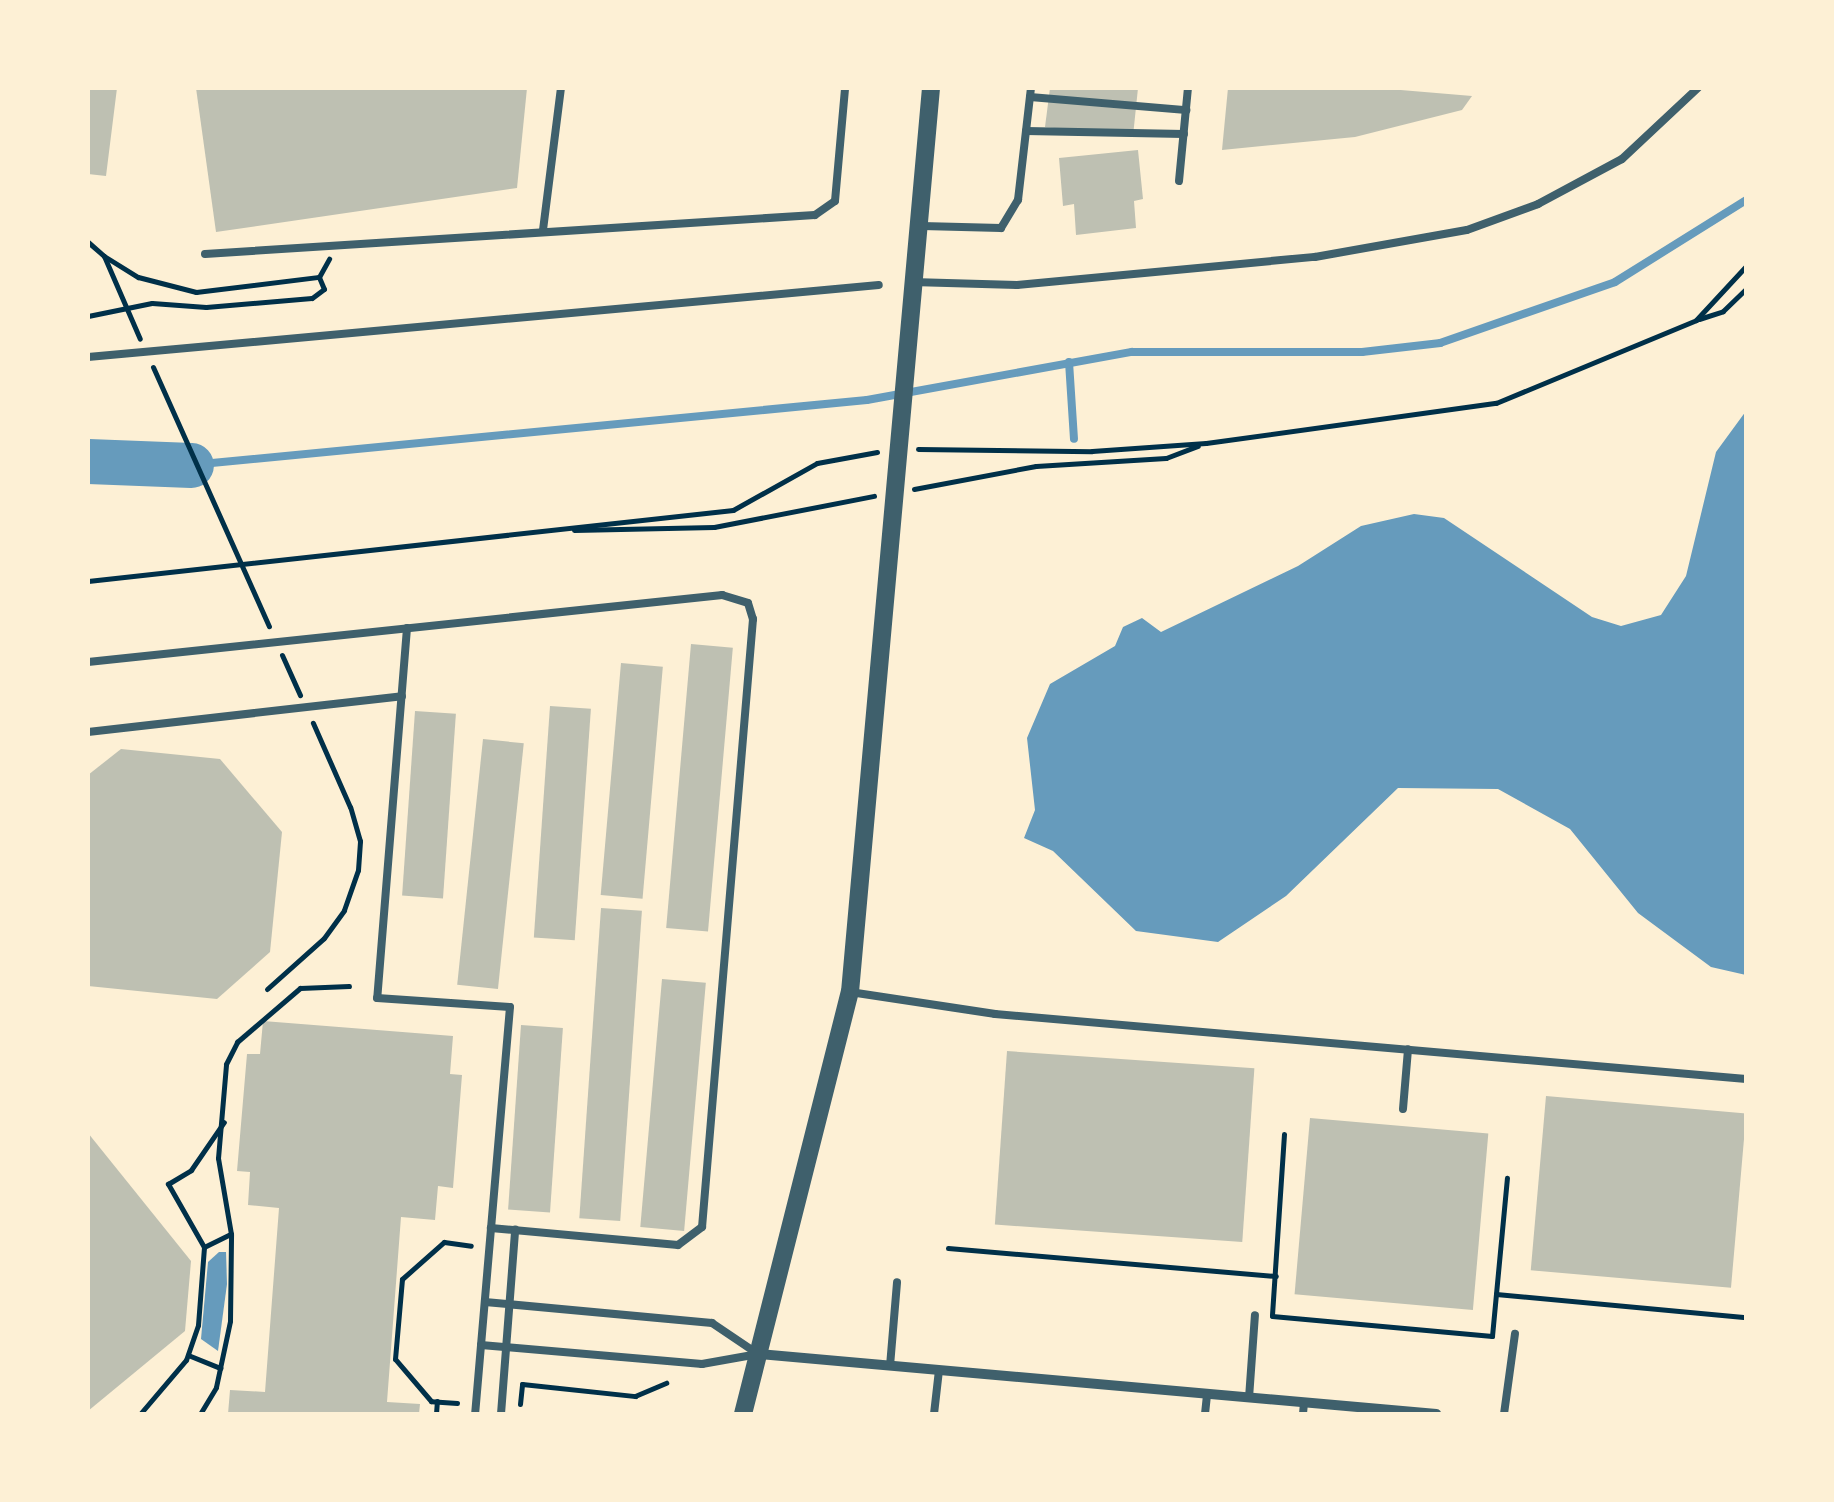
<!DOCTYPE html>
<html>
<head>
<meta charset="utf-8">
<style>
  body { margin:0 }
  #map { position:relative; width:1834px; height:1502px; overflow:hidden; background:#fdf0d5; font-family:Poppins,sans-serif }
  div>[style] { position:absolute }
  .water>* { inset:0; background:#669bbc }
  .stream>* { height:8px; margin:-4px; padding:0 4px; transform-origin:4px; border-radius:4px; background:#669bbc }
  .river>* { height:45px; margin:-22.5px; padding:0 22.5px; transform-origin:22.5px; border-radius:22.5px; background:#669bbc }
  .building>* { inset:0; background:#bec0b2; transform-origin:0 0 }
  .path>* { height:5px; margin:-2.5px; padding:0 2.5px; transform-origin:2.5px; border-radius:2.5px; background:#003049 }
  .service>* { height:8px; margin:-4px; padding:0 4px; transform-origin:4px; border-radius:4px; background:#3f606c }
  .minor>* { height:10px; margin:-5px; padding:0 5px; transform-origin:5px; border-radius:5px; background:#3f606c }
  .tertiary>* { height:18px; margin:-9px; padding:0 9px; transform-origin:9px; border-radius:9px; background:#3f606c }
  span { translate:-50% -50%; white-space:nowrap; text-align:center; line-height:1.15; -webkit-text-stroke:10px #fdf0d5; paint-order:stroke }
  .frame { position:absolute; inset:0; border:90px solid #fdf0d5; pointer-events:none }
</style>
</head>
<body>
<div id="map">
  <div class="water">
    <div style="clip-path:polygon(1746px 411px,1746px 975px,1711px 967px,1638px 913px,1570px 829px,1498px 789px,1398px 788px,1286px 896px,1218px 942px,1136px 931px,1053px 851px,1024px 838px,1035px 810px,1027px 738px,1050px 684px,1115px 646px,1123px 627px,1142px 618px,1161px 632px,1298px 566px,1361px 526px,1414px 514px,1444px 518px,1592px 617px,1621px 626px,1661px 615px,1686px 576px,1716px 452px)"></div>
    <div style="clip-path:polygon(219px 1252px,226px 1252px,227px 1284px,218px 1351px,201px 1339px,208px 1262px)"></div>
  </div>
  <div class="stream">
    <div style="left:1069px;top:362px;width:77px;rotate:86.3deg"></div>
    <div style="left:191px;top:465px;width:679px;rotate:-5.49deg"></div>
    <div style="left:867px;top:400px;width:269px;rotate:-10.3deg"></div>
    <div style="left:1132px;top:352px;width:230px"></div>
    <div style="left:1362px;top:352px;width:79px;rotate:-6.6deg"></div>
    <div style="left:1440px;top:343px;width:185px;rotate:-19.2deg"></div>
    <div style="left:1615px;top:282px;width:155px;rotate:-32deg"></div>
  </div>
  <div class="river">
    <div style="left:88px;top:461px;width:103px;rotate:2.2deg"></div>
  </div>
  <div class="building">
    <div style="clip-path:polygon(88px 88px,117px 88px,106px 176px,88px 174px)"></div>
    <div style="clip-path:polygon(196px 88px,527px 88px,517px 188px,216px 232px)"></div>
    <div style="clip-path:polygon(1050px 88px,1138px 88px,1133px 136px,1045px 127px)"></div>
    <div style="clip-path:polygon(1228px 88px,1377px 88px,1472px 96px,1462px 110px,1355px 137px,1222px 150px)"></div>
    <div style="clip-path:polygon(1138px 150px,1143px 199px,1134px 201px,1136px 228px,1076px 235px,1074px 204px,1063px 206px,1059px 158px)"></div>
    <div style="left:691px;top:644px;width:42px;height:285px;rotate:5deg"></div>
    <div style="left:621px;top:663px;width:42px;height:233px;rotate:5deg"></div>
    <div style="left:550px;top:706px;width:41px;height:232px;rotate:4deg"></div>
    <div style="left:415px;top:711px;width:41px;height:185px;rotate:4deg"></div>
    <div style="left:483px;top:739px;width:41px;height:247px;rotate:6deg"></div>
    <div style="clip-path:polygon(121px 749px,220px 759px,282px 832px,270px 952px,217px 999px,88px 986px,88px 775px)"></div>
    <div style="left:601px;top:908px;width:41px;height:311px;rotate:4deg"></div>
    <div style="left:662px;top:979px;width:44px;height:249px;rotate:5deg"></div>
    <div style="clip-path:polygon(263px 1021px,453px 1036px,450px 1074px,462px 1075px,453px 1188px,438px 1186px,435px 1220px,401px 1217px,387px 1402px,420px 1404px,419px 1414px,228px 1414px,230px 1390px,265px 1392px,279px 1208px,248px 1205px,250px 1172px,237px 1171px,247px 1054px,260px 1054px)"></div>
    <div style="left:521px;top:1025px;width:42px;height:185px;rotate:4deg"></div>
    <div style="left:1007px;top:1051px;width:248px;height:174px;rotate:4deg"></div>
    <div style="left:1546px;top:1096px;width:201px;height:175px;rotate:5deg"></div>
    <div style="left:1310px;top:1118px;width:179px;height:177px;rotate:5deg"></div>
    <div style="clip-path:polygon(88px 1133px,191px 1261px,185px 1331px,88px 1411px)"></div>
  </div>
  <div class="path">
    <div style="left:88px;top:242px;width:21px;rotate:41deg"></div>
    <div style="left:104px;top:256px;width:90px;rotate:66.6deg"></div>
    <div style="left:104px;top:256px;width:40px;rotate:32deg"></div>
    <div style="left:138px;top:277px;width:60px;rotate:14.5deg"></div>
    <div style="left:196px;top:292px;width:124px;rotate:-7deg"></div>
    <div style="left:319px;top:277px;width:21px;rotate:-61deg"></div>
    <div style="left:88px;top:316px;width:65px;rotate:-11.5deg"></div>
    <div style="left:152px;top:303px;width:54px;rotate:4.2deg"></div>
    <div style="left:206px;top:307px;width:106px;rotate:-4.9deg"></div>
    <div style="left:312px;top:298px;width:15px;rotate:-37deg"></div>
    <div style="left:324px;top:289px;width:13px;rotate:-113deg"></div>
    <div style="left:1699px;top:319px;width:25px;rotate:-18deg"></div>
    <div style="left:1723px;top:311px;width:32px;rotate:-44deg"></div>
    <div style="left:153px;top:367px;width:284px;rotate:65.9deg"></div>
    <div style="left:918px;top:449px;width:174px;rotate:0.7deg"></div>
    <div style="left:1092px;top:451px;width:114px;rotate:-4deg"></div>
    <div style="left:1206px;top:443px;width:293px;rotate:-7.9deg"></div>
    <div style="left:1496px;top:403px;width:217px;rotate:-22.5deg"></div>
    <div style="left:1696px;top:320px;width:74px;rotate:-47.2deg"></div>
    <div style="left:914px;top:489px;width:124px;rotate:-10.7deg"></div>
    <div style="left:1036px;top:466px;width:130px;rotate:-3.5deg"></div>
    <div style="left:1166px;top:458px;width:34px;rotate:-21deg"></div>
    <div style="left:574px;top:530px;width:140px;rotate:-1.2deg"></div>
    <div style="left:714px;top:527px;width:163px;rotate:-11deg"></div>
    <div style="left:88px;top:581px;width:649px;rotate:-6.28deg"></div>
    <div style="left:733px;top:510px;width:96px;rotate:-29.2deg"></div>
    <div style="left:817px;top:463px;width:61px;rotate:-10.4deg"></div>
    <div style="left:282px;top:655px;width:44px;rotate:65.8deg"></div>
    <div style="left:267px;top:989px;width:76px;rotate:-41.8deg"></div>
    <div style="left:324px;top:938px;width:34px;rotate:-54deg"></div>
    <div style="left:344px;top:910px;width:42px;rotate:-70.7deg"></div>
    <div style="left:358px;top:870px;width:29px;rotate:-86deg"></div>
    <div style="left:360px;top:841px;width:35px;rotate:-106deg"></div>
    <div style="left:350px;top:807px;width:92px;rotate:-113.8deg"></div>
    <div style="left:1284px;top:1134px;width:182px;rotate:93.8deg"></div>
    <div style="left:1272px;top:1316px;width:221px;rotate:5.2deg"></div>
    <div style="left:1492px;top:1336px;width:159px;rotate:-84.6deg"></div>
    <div style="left:204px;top:1247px;width:73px;rotate:-119.7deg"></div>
    <div style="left:168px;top:1184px;width:27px;rotate:-31deg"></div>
    <div style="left:191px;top:1170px;width:58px;rotate:-55.5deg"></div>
    <div style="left:948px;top:1248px;width:329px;rotate:4.9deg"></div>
    <div style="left:1496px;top:1294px;width:251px;rotate:5.3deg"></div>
    <div style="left:188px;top:1355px;width:35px;rotate:22deg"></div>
    <div style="left:457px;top:1403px;width:26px;rotate:-176deg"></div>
    <div style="left:431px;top:1401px;width:55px;rotate:-130.6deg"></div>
    <div style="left:395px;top:1359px;width:80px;rotate:-85deg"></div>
    <div style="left:402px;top:1279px;width:56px;rotate:-41.4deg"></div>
    <div style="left:444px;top:1242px;width:27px;rotate:8deg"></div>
    <div style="left:520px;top:1404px;width:20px;rotate:-84deg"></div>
    <div style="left:522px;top:1384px;width:114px;rotate:6.1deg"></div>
    <div style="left:635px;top:1396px;width:34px;rotate:-23deg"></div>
    <div style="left:140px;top:1414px;width:71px;rotate:-49.6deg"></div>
    <div style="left:186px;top:1360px;width:37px;rotate:-71deg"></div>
    <div style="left:198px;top:1325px;width:78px;rotate:-85.6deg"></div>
    <div style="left:204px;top:1247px;width:30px;rotate:-26deg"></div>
    <div style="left:200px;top:1414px;width:31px;rotate:-59deg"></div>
    <div style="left:216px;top:1387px;width:67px;rotate:-78deg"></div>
    <div style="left:230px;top:1321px;width:87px;rotate:-89.3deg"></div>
    <div style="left:231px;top:1234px;width:77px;rotate:-99.7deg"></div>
    <div style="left:218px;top:1158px;width:94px;rotate:-85.1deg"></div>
    <div style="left:226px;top:1064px;width:25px;rotate:-63deg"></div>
    <div style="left:237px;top:1042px;width:83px;rotate:-40.6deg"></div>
    <div style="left:300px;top:988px;width:49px;rotate:-2.3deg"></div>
    <div style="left:436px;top:1414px;width:13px;rotate:-86deg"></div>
  </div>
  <div class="service">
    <div style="left:1030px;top:97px;width:157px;rotate:4.8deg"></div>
    <div style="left:1026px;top:131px;width:158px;rotate:1.1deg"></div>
    <div style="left:1179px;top:181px;width:93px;rotate:-84.5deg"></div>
    <div style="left:922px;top:226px;width:79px;rotate:1.5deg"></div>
    <div style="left:1001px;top:228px;width:33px;rotate:-59deg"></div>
    <div style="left:1018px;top:200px;width:113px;rotate:-83.4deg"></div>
    <div style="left:543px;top:230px;width:143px;rotate:-82.8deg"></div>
    <div style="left:205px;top:254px;width:611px;rotate:-3.66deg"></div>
    <div style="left:815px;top:215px;width:24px;rotate:-35deg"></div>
    <div style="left:835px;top:201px;width:113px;rotate:-84.9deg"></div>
    <div style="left:912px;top:282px;width:105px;rotate:1.6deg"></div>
    <div style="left:1017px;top:285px;width:299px;rotate:-5.4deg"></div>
    <div style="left:1315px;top:257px;width:154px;rotate:-10.1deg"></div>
    <div style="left:1467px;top:230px;width:76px;rotate:-20.1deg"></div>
    <div style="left:1538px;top:204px;width:95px;rotate:-28.2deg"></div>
    <div style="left:1622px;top:159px;width:104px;rotate:-43.1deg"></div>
    <div style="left:88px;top:357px;width:794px;rotate:-5.2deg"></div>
    <div style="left:407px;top:628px;width:371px;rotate:94.6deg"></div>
    <div style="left:377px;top:998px;width:133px;rotate:3.9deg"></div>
    <div style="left:510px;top:1007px;width:409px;rotate:94.9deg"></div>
    <div style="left:88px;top:662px;width:638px;rotate:-6.03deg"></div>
    <div style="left:722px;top:595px;width:27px;rotate:17deg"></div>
    <div style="left:748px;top:603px;width:17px;rotate:73deg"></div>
    <div style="left:753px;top:619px;width:610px;rotate:94.79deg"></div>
    <div style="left:702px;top:1227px;width:30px;rotate:143deg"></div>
    <div style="left:678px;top:1245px;width:188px;rotate:-174.8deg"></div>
    <div style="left:88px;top:732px;width:316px;rotate:-6.5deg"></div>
    <div style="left:850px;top:992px;width:147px;rotate:8.6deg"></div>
    <div style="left:995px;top:1014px;width:754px;rotate:4.95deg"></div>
    <div style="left:1403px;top:1109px;width:60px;rotate:-85.2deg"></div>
    <div style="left:485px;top:1302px;width:228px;rotate:5.3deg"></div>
    <div style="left:712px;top:1323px;width:55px;rotate:34deg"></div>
    <div style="left:481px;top:1345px;width:222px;rotate:4.9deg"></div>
    <div style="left:702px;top:1364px;width:57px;rotate:-10.1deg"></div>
    <div style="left:890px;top:1366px;width:84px;rotate:-85.2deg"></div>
    <div style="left:1249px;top:1398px;width:83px;rotate:-85.9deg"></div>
    <div style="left:501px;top:1414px;width:185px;rotate:-85.6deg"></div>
    <div style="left:934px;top:1414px;width:44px;rotate:-83.5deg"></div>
    <div style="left:1205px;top:1414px;width:20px;rotate:-84deg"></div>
    <div style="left:1303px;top:1414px;width:11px;rotate:-85deg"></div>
    <div style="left:1504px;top:1414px;width:81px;rotate:-82.2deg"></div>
  </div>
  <div class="minor">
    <div style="left:758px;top:1354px;width:681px;rotate:5.06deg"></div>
  </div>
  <div class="tertiary">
    <div style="left:743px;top:1414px;width:435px;rotate:-75.8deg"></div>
    <div style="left:850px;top:992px;width:908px;rotate:-84.88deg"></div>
  </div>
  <div class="frame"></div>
</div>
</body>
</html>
